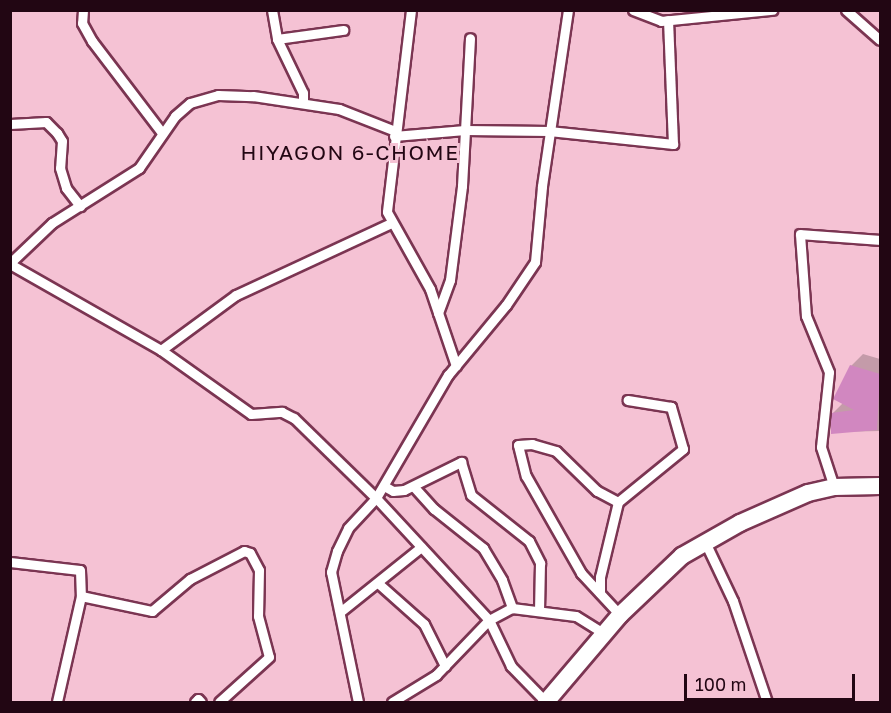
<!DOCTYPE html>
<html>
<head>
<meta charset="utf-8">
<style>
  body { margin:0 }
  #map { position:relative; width:891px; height:713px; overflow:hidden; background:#f5c2d4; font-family:"Golos Text",sans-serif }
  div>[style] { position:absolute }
  .shadow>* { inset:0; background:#0003 }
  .building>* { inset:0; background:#d187c0 }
  .roads { filter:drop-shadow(2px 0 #7b3552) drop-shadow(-2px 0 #7b3552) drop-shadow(0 2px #7b3552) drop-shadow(0 -2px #7b3552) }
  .street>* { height:9px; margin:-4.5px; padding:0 4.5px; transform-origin:4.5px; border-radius:4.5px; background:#fff }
  .highway>* { height:16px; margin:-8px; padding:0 8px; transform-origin:8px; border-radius:8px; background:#fff }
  span { translate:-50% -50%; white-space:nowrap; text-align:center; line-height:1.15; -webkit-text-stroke:6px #f5c2d4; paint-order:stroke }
  .neighbourhood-label { font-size:21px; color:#220613; letter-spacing:1.5px }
  .frame { position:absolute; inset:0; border:12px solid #220613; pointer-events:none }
  .scale { position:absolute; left:684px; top:674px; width:171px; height:27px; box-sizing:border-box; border:3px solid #220613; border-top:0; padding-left:8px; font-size:18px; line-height:21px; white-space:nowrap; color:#220613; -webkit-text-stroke:4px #f5c2d4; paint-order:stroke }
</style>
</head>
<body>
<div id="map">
  <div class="shadow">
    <div style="clip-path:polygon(863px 354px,880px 359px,880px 431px,833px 432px,833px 413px,843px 403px,851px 366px)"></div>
  </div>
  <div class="building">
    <div style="clip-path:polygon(850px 365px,880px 374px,877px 430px,831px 434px,831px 413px,854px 410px,833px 399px)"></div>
  </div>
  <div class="roads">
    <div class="street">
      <div style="left:83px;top:10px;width:13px;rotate:94deg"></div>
      <div style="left:82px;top:23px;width:21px;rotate:61deg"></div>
      <div style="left:92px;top:41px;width:116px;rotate:52.7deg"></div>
      <div style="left:272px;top:10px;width:29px;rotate:80deg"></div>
      <div style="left:277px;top:39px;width:60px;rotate:64.3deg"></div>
      <div style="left:303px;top:93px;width:10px;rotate:90deg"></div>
      <div style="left:411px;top:10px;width:203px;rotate:96.8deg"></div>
      <div style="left:387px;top:212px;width:88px;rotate:60.8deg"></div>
      <div style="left:430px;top:289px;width:81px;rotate:71.3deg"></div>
      <div style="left:633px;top:10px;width:30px;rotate:21deg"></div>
      <div style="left:661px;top:21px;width:112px;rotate:-5.7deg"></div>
      <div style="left:846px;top:10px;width:45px;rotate:41.4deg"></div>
      <div style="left:277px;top:39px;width:67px;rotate:-7.8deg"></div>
      <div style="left:10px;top:124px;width:36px;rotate:-3deg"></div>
      <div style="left:46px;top:122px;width:16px;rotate:45deg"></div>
      <div style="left:57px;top:133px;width:9px;rotate:58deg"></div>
      <div style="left:62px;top:141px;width:27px;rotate:94deg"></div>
      <div style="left:60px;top:168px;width:21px;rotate:73deg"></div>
      <div style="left:66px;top:188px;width:23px;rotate:52deg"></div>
      <div style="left:394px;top:136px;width:71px;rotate:-4.8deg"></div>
      <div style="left:465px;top:130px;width:84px;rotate:0.7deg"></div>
      <div style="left:549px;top:131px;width:125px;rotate:6deg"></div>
      <div style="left:673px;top:144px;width:124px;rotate:-92.3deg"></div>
      <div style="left:10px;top:263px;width:58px;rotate:-43.6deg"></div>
      <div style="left:52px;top:223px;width:103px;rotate:-32.3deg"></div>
      <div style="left:139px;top:168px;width:63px;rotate:-55.3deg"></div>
      <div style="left:175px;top:116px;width:20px;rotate:-41deg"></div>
      <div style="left:190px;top:103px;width:29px;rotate:-16deg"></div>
      <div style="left:218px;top:95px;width:35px;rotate:2deg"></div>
      <div style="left:253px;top:96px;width:87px;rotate:8.6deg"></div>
      <div style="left:339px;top:109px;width:60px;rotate:21.4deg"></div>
      <div style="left:10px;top:264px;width:174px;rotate:29.7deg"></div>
      <div style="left:161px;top:350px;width:110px;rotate:35.4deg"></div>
      <div style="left:251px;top:414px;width:31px;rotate:-4deg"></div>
      <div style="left:282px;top:412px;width:13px;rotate:27deg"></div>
      <div style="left:294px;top:418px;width:115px;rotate:44.3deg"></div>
      <div style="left:376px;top:498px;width:166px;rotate:47.2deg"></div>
      <div style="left:489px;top:620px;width:51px;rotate:64.4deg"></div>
      <div style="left:511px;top:666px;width:50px;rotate:45.8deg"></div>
      <div style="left:438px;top:313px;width:35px;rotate:-70deg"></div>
      <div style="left:450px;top:280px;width:95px;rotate:-82.7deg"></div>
      <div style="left:462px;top:186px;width:148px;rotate:-86.9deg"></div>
      <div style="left:161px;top:350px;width:93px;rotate:-36.3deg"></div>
      <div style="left:236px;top:295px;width:171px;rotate:-24.9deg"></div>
      <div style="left:384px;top:486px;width:10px;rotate:29deg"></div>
      <div style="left:393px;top:491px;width:11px;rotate:-5deg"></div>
      <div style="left:404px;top:490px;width:64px;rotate:-26.2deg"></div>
      <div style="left:461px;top:462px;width:34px;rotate:73deg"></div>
      <div style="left:471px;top:495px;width:74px;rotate:38.4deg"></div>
      <div style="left:529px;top:541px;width:25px;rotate:63deg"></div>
      <div style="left:540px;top:563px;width:47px;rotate:91.2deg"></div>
      <div style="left:414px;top:487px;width:30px;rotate:48deg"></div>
      <div style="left:434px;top:509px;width:63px;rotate:38.5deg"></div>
      <div style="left:483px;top:548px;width:37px;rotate:59deg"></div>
      <div style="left:502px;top:580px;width:30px;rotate:70deg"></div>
      <div style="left:834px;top:487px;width:42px;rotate:-108deg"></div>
      <div style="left:821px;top:447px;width:75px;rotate:-83.9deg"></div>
      <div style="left:829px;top:372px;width:61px;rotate:-112.3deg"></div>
      <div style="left:806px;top:316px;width:82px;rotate:-94.2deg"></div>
      <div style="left:800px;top:234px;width:80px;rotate:4.3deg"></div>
      <div style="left:618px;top:502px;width:24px;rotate:-152deg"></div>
      <div style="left:597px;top:491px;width:57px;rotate:-135.7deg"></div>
      <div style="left:556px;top:451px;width:25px;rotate:-164deg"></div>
      <div style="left:532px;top:444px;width:14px;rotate:176deg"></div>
      <div style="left:518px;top:445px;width:32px;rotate:76deg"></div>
      <div style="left:526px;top:476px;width:112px;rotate:60.4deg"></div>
      <div style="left:581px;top:573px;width:57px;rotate:47.1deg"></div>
      <div style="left:705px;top:542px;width:65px;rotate:64.6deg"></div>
      <div style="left:733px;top:601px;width:107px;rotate:71.4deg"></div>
      <div style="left:10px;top:562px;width:70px;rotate:6.5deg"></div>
      <div style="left:80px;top:570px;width:26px;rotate:88deg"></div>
      <div style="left:81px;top:596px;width:109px;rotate:102.8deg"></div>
      <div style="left:379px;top:584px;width:60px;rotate:41.6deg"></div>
      <div style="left:424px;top:624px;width:47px;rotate:63.4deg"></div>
      <div style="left:600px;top:593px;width:16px;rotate:-90deg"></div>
      <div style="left:600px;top:577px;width:77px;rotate:-76.5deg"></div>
      <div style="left:618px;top:502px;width:84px;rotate:-39.2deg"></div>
      <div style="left:683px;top:449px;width:44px;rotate:-105.9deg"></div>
      <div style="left:671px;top:407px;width:44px;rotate:-170.8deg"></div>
      <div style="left:81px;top:596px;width:73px;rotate:11.9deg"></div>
      <div style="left:152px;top:611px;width:50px;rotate:-40.1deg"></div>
      <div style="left:190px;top:579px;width:61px;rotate:-27.4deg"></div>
      <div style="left:244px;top:551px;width:6px;rotate:18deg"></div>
      <div style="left:250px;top:553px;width:19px;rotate:62deg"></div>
      <div style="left:259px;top:570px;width:46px;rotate:91.2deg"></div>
      <div style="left:258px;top:616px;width:42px;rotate:75deg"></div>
      <div style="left:269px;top:657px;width:67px;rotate:138deg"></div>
      <div style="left:340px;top:612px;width:104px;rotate:-38.7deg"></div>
      <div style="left:195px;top:702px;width:4px;rotate:-45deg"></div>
      <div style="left:198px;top:699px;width:4px;rotate:45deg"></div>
      <div style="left:358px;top:702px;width:133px;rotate:-101.7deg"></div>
      <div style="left:331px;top:572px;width:22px;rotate:-74deg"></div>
      <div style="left:337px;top:551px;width:25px;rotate:-64deg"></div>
      <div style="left:348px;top:528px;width:41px;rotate:-47deg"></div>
      <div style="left:376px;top:498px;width:143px;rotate:-59.7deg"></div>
      <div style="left:448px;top:375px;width:91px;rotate:-50.4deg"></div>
      <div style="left:506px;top:305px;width:52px;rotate:-56deg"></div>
      <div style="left:535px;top:262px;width:76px;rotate:-84.7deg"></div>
      <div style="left:542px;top:186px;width:178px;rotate:-81.6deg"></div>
      <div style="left:392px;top:702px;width:52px;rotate:-31.5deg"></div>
      <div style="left:436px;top:675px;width:76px;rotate:-46.1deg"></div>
      <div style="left:489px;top:620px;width:26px;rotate:-28deg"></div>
      <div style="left:512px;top:608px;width:64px;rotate:7.1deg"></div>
      <div style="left:576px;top:616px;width:34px;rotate:32deg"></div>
    </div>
    <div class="highway">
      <div style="left:546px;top:702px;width:114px;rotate:-49.6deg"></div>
      <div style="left:620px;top:615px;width:86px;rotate:-43.6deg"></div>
      <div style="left:682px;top:556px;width:67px;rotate:-29.6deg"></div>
      <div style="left:740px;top:523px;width:74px;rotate:-23.8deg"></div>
      <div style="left:808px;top:493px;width:27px;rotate:-13deg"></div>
      <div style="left:834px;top:487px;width:46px;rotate:-1.2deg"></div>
    </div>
  </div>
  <div class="neighbourhood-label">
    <span style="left:350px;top:152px">HIYAGON 6-CHOME</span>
  </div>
  <div class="frame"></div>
  <div class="scale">100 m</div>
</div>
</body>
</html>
